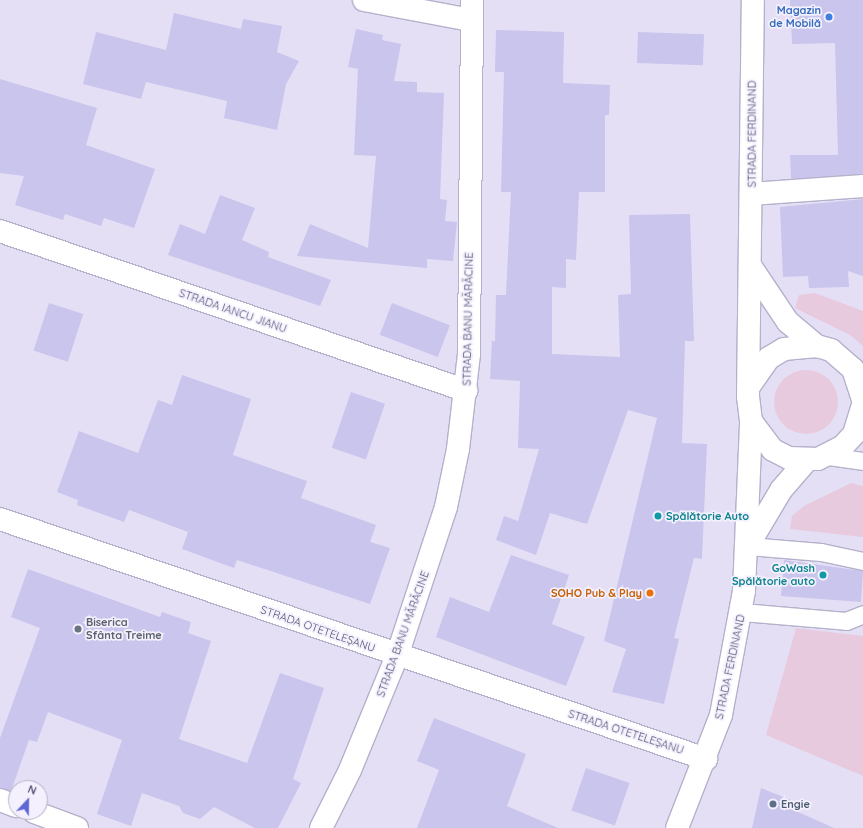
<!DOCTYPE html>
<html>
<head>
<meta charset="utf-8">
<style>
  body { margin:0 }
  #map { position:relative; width:863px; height:828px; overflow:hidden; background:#efeafa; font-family:Quicksand,sans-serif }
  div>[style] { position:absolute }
  .residential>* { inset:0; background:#e5dff6 }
  .green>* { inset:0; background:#e7cade }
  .round { border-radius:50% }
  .building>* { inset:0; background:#c9c5ec; transform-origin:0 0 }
  .roads { filter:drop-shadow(1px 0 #b4b1cb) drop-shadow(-1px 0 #b4b1cb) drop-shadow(0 1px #b4b1cb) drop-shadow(0 -1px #b4b1cb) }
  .lane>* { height:17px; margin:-8.5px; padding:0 8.5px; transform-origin:8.5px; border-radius:8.5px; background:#fff }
  .street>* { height:22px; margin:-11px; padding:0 11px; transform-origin:11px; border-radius:11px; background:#fff }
  .secondary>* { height:22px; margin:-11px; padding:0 11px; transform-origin:11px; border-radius:11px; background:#fff }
  .dots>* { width:11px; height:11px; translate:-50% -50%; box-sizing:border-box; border:2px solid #f4f0fd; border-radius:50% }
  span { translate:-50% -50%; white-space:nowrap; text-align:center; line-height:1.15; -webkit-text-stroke:3.5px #f4f0fd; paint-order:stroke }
  .shop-label { font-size:11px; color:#366cbe; font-weight:700 }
  .right { translate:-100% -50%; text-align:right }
  .street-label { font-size:11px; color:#525072 }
  .culture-label { font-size:11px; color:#0d838f; font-weight:700 }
  .left { translate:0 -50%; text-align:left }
  .food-label { font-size:11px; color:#c56008; font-weight:700 }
  .worship-label { font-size:11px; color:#5b616d; font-weight:700 }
  .service-label { font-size:11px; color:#4e5e75; font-weight:700 }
  .north { position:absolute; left:8px; top:780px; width:40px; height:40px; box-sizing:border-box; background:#f4f0fd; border:1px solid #b3b0c5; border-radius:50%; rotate:22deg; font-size:11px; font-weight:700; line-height:16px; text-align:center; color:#525072 }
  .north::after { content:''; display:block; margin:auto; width:14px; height:18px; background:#5e67d5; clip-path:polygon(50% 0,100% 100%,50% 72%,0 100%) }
</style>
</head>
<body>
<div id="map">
  <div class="residential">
    <div style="clip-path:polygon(evenodd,0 0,863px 0,863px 828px,0 828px,0 0,16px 788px,40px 788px,40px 812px,16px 812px,16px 788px)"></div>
  </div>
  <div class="green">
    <div style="clip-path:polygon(815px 293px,863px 311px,863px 346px,850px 335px,795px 308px,799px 295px)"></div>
    <div class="round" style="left:774px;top:370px;width:64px;height:64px"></div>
    <div style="clip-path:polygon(851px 483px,863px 486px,863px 537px,790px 529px,792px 516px,804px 506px)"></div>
    <div style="clip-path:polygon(796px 628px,863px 636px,863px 776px,766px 735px)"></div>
  </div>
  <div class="building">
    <div style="clip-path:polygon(790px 0,863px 0,863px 174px,791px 179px,790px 155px,838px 155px,835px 43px,792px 44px)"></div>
    <div style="clip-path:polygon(174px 13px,241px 29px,243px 19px,282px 26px,277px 52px,299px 61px,286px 84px,277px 130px,224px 118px,227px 101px,146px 82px,141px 99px,83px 84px,96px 32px,166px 50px)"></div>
    <div style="clip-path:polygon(356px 29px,383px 35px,382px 40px,401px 44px,394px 81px,417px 82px,417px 92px,444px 93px,440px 199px,447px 200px,445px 221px,457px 222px,453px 261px,427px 259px,427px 268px,297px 256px,310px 224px,368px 248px,376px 156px,354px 155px,358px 69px,348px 67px)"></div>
    <div style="clip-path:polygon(496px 30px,564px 32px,563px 83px,610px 85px,609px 115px,605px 115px,605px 192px,579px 192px,576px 260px,566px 259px,566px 288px,552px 287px,552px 354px,620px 357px,618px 295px,631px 294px,629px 215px,690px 214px,694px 341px,685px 341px,682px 443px,707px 444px,702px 559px,694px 558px,674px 638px,679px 639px,664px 704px,612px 692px,626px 649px,604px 641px,657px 418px,628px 410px,587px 524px,550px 513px,536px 555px,496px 540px,504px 516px,518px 521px,539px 449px,518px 448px,520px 381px,490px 379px,492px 340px,495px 342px,496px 295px,506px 295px,511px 192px,501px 192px,504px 72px,495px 72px)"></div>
    <div style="left:638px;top:32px;width:66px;height:31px;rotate:2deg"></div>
    <div style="clip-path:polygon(0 79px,97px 108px,86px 145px,155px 169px,134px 228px,104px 218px,101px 226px,65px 214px,63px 220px,15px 205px,24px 176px,0 173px)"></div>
    <div style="clip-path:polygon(220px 195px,255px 208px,242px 240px,269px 252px,268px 257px,331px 280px,320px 306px,168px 255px,180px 224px,205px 234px)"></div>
    <div style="clip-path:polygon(863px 199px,863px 276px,848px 271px,849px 287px,809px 288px,808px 276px,783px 277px,780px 207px)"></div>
    <div style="left:49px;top:303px;width:36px;height:50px;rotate:18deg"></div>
    <div style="left:392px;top:303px;width:62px;height:34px;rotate:21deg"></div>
    <div style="clip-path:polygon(182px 375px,251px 399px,233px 455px,307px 481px,301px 498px,376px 525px,370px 542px,390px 548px,370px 604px,237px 560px,234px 568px,182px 549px,188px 532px,129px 510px,124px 522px,77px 505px,78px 500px,57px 492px,79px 431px,138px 453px,158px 400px,172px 405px)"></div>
    <div style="left:351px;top:392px;width:36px;height:59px;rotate:19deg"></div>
    <div style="clip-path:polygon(511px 555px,569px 575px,552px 624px,585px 637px,566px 686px,436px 637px,450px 597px,489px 612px)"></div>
    <div style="clip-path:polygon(784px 560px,863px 571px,861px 602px,781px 596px)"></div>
    <div style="clip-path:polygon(28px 569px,160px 617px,162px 612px,191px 622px,188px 633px,211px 641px,179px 739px,247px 763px,280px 673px,324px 688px,293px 779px,301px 783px,278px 828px,255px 828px,214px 807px,200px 819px,183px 813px,179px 806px,142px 793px,131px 826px,97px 814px,122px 740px,48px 712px,37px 742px,29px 740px,11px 791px,0 788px,0 738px,40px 628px,11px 617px)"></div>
    <div style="clip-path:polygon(434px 718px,526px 754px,507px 806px,558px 828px,417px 828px,439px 770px,417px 761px)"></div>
    <div style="left:586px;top:768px;width:46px;height:45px;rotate:19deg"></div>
    <div style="clip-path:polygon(761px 788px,791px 800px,789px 808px,834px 828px,752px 828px)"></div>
  </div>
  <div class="roads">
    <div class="lane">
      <div style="left:828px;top:456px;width:35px;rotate:8deg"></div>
      <div style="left:748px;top:546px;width:73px;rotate:4.7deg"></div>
      <div style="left:821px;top:552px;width:43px;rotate:12.1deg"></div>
      <div style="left:742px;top:612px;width:104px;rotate:4.9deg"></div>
      <div style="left:846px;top:621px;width:18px;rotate:-22deg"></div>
    </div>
    <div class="street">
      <div style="left:364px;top:0;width:109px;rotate:10.6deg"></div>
      <div style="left:751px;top:194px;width:112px;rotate:-4.1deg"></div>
      <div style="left:0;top:231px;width:493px;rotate:18.9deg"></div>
      <div style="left:0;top:519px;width:746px;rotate:18.78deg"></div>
      <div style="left:0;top:800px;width:17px;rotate:21deg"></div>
      <div style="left:34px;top:812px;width:46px;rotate:20.4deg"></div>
      <div style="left:321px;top:828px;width:65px;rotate:-63.4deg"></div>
      <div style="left:350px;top:770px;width:123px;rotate:-67.6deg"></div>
      <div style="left:397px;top:656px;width:157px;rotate:-71.8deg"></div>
      <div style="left:446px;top:507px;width:59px;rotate:-78.3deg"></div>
      <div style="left:458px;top:449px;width:96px;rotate:-83.4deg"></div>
      <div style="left:469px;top:354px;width:354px;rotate:-89.5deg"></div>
    </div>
    <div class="secondary">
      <div style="left:751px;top:267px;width:66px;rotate:56.1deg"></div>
      <div style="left:788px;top:322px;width:38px;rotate:40deg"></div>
      <div style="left:750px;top:385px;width:33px;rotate:-55deg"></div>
      <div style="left:769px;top:358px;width:17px;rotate:-31deg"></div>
      <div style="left:784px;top:349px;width:33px;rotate:-5deg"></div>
      <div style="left:817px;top:346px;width:15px;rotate:16deg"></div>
      <div style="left:831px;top:350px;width:29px;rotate:41deg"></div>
      <div style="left:853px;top:369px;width:32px;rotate:72deg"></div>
      <div style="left:751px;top:421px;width:36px;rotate:53deg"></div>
      <div style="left:773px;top:450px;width:18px;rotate:27deg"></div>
      <div style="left:789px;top:458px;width:29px;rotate:2deg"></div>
      <div style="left:818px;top:459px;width:28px;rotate:-27deg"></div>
      <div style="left:843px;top:446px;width:16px;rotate:-47deg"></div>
      <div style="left:854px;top:434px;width:31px;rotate:-73deg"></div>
      <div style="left:749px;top:544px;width:63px;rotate:-59.3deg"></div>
      <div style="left:781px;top:490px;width:40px;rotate:-49deg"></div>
      <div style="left:677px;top:828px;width:121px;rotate:-68.7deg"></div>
      <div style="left:721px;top:715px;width:126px;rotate:-79.5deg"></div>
      <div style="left:744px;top:591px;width:170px;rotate:-87.6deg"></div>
      <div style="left:751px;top:421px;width:24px;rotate:-97deg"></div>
      <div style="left:748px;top:397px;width:397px;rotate:-89.3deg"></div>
    </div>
  </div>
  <div class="dots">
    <div style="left:829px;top:17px;background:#3f7fe0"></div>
    <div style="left:658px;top:516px;background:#0f9aa8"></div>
    <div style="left:823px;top:575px;background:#0f9aa8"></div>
    <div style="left:650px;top:593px;background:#e8710a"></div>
    <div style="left:78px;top:629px;background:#6b7280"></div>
    <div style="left:773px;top:804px;background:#5c6f8a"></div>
  </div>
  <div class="shop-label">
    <span class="right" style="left:821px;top:17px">Magazin<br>de Mobilă</span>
  </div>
  <div class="street-label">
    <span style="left:752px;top:134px;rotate:-90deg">STRADA FERDINAND</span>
    <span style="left:233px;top:311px;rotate:19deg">STRADA IANCU JIANU</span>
    <span style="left:468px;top:319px;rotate:-89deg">STRADA BANU MĂRĂCINE</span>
    <span style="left:318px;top:629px;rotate:19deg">STRADA OTETELEȘANU</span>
    <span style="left:403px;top:634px;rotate:-70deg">STRADA BANU MĂRĂCINE</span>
    <span style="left:730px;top:667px;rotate:-78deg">STRADA FERDINAND</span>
    <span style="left:626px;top:732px;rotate:18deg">STRADA OTETELEȘANU</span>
  </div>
  <div class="culture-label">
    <span class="left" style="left:666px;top:516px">Spălătorie Auto</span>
    <span class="right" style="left:815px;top:575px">GoWash<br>Spălătorie auto</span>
  </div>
  <div class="food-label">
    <span class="right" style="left:642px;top:593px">SOHO Pub &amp; Play</span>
  </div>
  <div class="worship-label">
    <span class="left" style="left:86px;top:629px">Biserica<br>Sfânta Treime</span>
  </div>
  <div class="service-label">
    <span class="left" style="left:781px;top:804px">Engie</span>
  </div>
  <div class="north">N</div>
</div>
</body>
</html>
